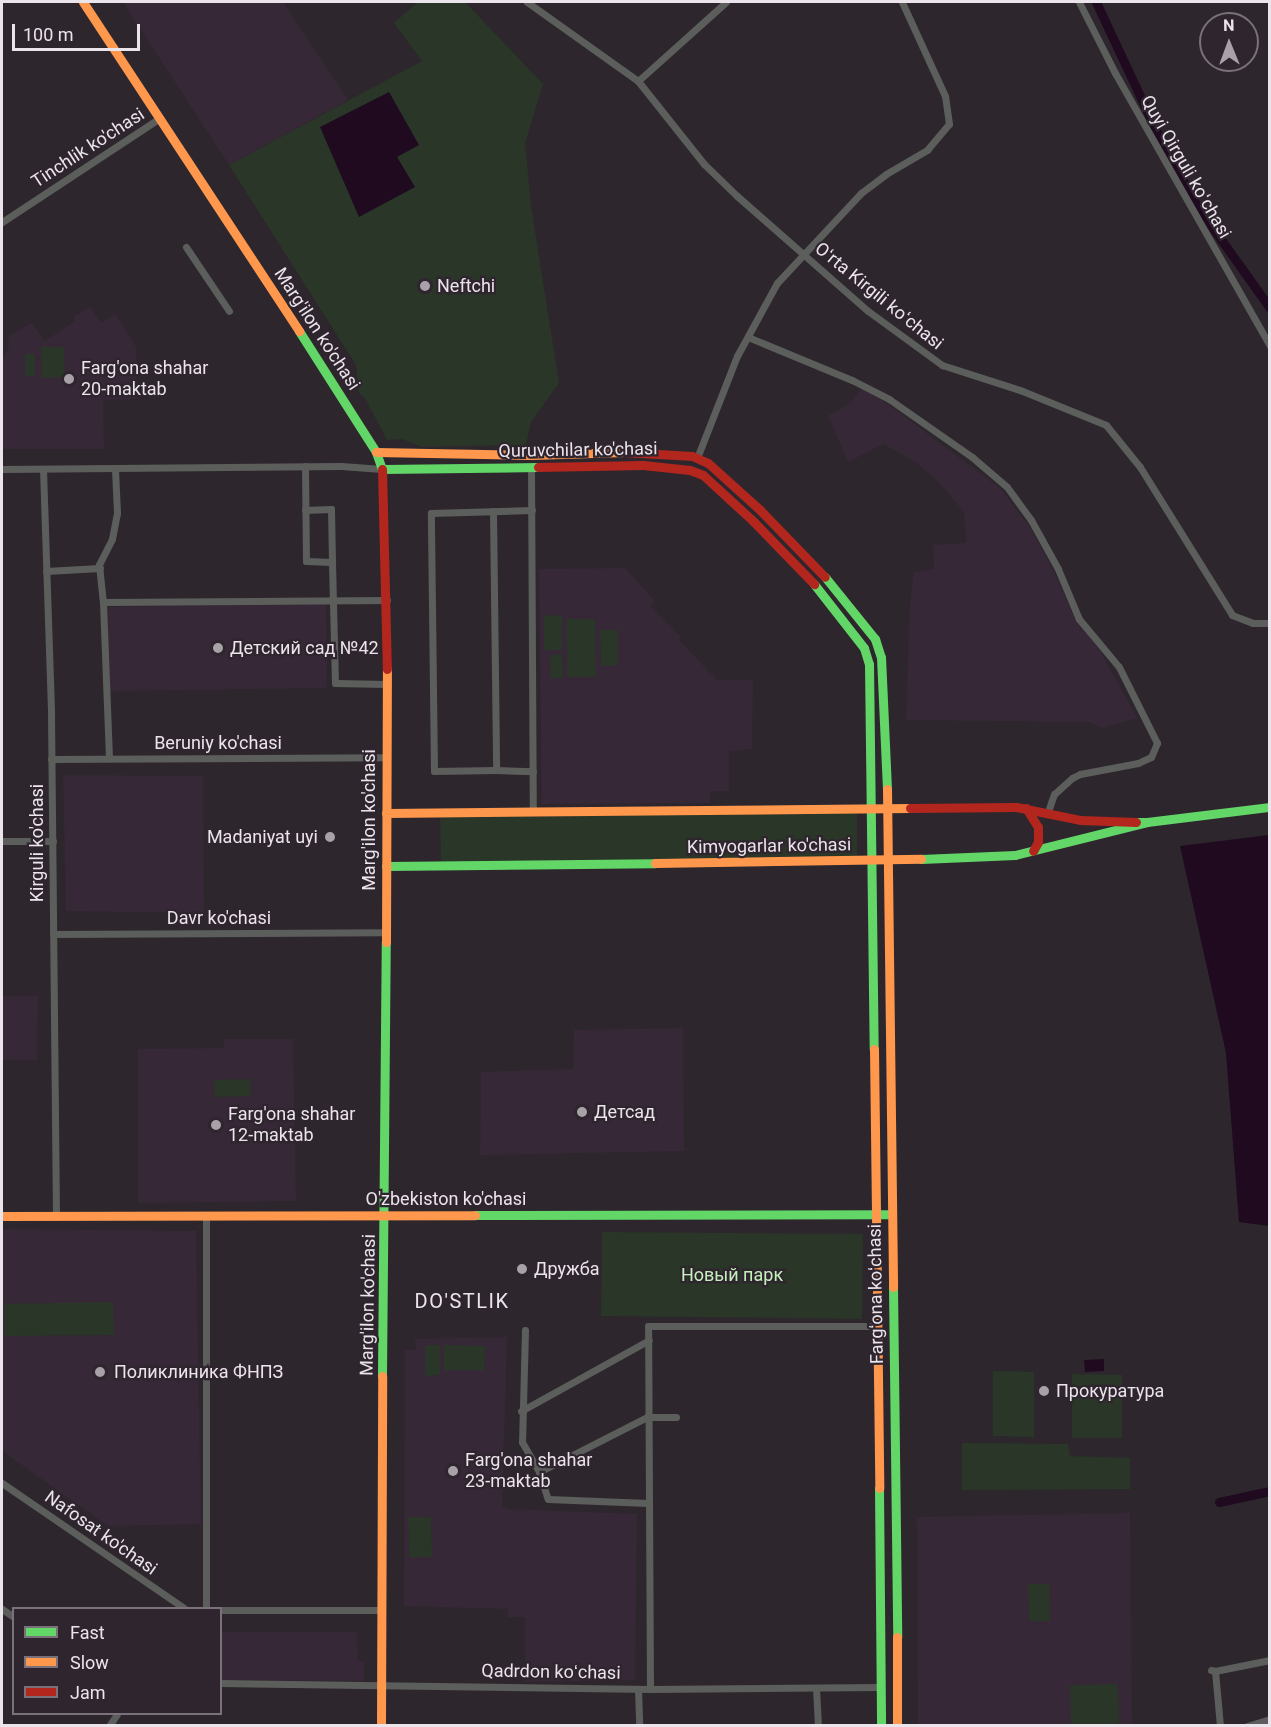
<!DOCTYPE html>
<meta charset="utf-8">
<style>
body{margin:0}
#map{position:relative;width:1271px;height:1727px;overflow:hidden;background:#2d272d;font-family:Roboto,sans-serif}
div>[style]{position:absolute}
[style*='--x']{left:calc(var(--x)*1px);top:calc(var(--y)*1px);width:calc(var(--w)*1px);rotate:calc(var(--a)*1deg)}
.built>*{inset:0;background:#362836}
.green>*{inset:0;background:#2a3627}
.water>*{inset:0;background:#1f0a20}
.canal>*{height:9px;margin:-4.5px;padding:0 4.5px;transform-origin:4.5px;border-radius:4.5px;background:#1f0a20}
.street>*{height:7px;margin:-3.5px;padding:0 3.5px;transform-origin:3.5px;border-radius:3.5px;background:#5c5e5c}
.fast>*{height:9px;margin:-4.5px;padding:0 4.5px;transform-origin:4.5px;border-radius:4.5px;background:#63d668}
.slow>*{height:9px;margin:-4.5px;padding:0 4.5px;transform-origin:4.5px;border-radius:4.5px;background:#ff974d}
.jam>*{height:9px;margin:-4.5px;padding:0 4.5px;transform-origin:4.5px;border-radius:4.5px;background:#b3261e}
.dots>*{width:16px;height:16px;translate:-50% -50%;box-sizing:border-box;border:3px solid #2f252f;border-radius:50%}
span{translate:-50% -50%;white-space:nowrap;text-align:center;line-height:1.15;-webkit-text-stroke:4.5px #2f252f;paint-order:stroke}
.street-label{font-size:18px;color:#ebe4eb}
.poi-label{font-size:18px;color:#ebe4eb}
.left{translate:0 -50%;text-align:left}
.right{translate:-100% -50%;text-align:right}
.park-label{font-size:18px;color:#c3f1ba}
.neighbourhood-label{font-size:20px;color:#ebe4eb;letter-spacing:1.5px}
.frame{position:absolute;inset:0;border:3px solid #ebe4eb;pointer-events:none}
.legend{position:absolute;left:12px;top:1607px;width:210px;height:108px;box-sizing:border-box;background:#2f252f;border:2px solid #7a717a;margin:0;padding:8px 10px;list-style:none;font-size:18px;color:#ebe4eb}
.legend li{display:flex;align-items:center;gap:12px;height:30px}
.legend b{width:30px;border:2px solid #7a717a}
.north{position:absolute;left:1199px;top:12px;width:60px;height:60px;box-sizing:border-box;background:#2f252f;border:2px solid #7a717a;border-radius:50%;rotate:359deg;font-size:16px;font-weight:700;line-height:24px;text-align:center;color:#ebe4eb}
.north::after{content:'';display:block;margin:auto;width:21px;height:27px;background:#a8a2a8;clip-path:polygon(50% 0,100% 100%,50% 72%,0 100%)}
.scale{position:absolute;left:12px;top:24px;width:128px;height:27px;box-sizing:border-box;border:3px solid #ebe4eb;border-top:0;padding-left:8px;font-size:18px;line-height:21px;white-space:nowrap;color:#ebe4eb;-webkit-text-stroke:4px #2f252f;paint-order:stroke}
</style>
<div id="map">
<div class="built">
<i style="clip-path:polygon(123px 2px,283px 2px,348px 100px,229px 165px)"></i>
<i style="clip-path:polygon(90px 307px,101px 323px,115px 314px,136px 347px,137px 399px,103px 400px,104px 449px,2px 449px,2px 359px,9px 349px,7px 344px,10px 342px,7px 337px,31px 323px,45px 341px,75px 321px,73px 317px)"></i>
<i style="clip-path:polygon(862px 388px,892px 407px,1000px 488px,1029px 526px,1053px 570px,1074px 616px,1100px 651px,1137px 718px,1101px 728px,1091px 722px,906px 720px,910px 602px,914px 572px,934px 569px,933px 545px,966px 543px,964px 512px,937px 480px,914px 461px,883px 444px,848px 462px,828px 416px,850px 403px)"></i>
<i style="clip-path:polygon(625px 568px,655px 601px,650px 606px,682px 638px,679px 640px,717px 680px,753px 680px,752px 749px,729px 751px,729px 791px,710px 791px,710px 803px,542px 804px,539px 569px)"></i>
<i style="clip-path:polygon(326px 604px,327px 688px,110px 691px,108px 607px)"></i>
<i style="clip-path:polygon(63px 775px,203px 776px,204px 913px,66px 911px)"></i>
<i style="clip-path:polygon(2px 996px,38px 996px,37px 1060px,2px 1060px)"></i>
<i style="clip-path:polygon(683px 1028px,684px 1151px,480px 1155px,481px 1072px,573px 1069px,574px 1030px)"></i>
<i style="clip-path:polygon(224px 1039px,293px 1039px,296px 1201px,138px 1203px,138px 1049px,224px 1048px)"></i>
<i style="clip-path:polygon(2px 1229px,196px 1231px,201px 1524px,108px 1526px,2px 1451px)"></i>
<i style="clip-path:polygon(507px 1337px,502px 1506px,508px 1509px,637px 1514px,635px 1680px,525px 1682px,525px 1617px,508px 1617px,508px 1609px,404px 1606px,405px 1350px,416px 1350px,415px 1339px)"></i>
<i style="clip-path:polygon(1130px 1513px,1132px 1725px,918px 1725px,917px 1517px)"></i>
<i style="clip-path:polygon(221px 1632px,357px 1632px,358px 1661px,364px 1661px,364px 1681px,221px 1680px)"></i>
</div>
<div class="green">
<i style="clip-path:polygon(418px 2px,465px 2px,543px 84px,525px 143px,531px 206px,559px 383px,531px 422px,526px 445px,422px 447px,402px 439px,387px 440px,365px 398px,359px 393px,356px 365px,229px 165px,422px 61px,394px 23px)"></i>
<i style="clip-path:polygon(41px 347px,64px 347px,65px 377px,42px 378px)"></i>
<i style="clip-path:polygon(25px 354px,35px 354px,35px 376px,25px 376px)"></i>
<i style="clip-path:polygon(562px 615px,562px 650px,544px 650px,544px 616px)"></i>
<i style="clip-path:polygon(566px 619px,595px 619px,596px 677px,567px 677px)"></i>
<i style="clip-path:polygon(600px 630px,618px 630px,618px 665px,601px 666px)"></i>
<i style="clip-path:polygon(550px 655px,562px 655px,563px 678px,551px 678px)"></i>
<i style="clip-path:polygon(857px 809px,857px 861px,441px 866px,440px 813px)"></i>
<i style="clip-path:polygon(250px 1079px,251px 1096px,215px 1097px,214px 1080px)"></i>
<i style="clip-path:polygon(602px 1232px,863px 1234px,862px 1319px,601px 1316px)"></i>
<i style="clip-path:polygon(113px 1302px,114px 1335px,4px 1336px,4px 1304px)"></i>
<i style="clip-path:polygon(425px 1345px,440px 1345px,440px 1375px,425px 1376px)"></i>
<i style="clip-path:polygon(444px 1345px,485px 1346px,484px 1370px,444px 1370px)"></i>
<i style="clip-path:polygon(993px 1371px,1034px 1372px,1034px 1437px,993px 1436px)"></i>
<i style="clip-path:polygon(1072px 1374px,1122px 1375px,1122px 1438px,1072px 1438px)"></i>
<i style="clip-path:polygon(962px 1443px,1068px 1444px,1070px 1456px,1130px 1458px,1130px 1489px,962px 1490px)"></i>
<i style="clip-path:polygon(408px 1517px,431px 1517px,432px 1557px,409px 1557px)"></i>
<i style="clip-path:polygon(1028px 1584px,1049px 1584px,1050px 1621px,1029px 1621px)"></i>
<i style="clip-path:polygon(1118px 1684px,1119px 1725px,1071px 1725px,1070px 1685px)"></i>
</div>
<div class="water">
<i style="clip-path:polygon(389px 92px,419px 145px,397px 157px,415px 187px,359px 217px,320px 127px)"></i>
<i style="clip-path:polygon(1269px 835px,1270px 835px,1269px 1226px,1239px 1222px,1226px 1053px,1180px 846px)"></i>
<i style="clip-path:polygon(1104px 1359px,1104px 1371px,1085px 1372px,1084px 1360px)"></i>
</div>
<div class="canal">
<i style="--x:1096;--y:2;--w:139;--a:64.9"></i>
<i style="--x:1155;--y:128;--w:85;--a:61.9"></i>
<i style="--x:1195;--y:203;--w:129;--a:54.5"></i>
<i style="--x:1219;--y:1502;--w:52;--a:-12.2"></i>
</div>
<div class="street">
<i style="--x:527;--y:2;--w:136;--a:35.4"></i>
<i style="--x:638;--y:81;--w:106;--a:51.5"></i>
<i style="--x:704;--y:164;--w:46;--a:44.1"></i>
<i style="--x:737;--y:196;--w:174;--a:41.3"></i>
<i style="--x:868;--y:311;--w:92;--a:36.1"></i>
<i style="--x:942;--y:365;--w:82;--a:17.8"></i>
<i style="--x:1020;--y:390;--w:93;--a:22.1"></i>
<i style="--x:1106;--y:425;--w:54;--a:51"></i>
<i style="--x:1140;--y:467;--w:174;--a:58.1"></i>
<i style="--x:1232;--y:615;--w:22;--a:21"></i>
<i style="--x:1253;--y:623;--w:17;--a:0"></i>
<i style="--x:1079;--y:2;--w:80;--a:63.1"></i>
<i style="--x:1115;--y:73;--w:314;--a:60.4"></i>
<i style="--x:638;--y:81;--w:118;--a:-41.9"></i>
<i style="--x:2;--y:222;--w:189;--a:-33.4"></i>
<i style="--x:186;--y:247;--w:77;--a:56.1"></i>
<i style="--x:748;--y:337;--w:113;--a:22.5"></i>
<i style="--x:852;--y:380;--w:42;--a:27.2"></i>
<i style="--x:889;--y:399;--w:101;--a:34.9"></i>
<i style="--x:972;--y:457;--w:46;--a:40.6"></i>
<i style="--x:1007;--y:487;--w:41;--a:54"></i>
<i style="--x:1031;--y:520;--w:56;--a:61.1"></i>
<i style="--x:1058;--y:569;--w:54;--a:67.2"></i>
<i style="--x:1079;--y:619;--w:62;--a:50.2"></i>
<i style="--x:1119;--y:667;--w:85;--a:63.4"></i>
<i style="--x:1157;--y:743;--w:15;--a:113"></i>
<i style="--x:1151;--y:757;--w:14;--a:155"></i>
<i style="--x:1138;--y:763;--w:59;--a:169.3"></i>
<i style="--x:1080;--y:774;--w:9;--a:153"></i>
<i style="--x:1072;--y:778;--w:24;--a:138"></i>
<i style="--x:1054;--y:794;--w:21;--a:109"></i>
<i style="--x:697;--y:458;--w:110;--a:-68.6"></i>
<i style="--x:737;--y:356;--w:83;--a:-61.3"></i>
<i style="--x:777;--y:283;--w:123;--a:-47"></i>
<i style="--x:861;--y:193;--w:31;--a:-37"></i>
<i style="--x:886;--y:174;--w:48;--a:-30.3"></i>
<i style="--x:927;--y:150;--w:34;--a:-50"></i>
<i style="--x:949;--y:124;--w:28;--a:-98"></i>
<i style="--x:945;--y:96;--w:103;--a:-114.6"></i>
<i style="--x:305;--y:466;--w:95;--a:89.4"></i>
<i style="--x:306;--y:561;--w:26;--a:2"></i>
<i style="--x:332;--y:562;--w:121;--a:88.6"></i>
<i style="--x:335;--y:683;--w:51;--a:1.1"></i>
<i style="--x:531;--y:467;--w:345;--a:89.7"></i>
<i style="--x:2;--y:469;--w:339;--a:-0.5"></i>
<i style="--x:341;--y:466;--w:41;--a:4.2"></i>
<i style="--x:43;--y:469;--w:245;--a:88.1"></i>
<i style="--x:51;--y:714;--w:503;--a:89.43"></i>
<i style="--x:115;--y:469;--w:44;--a:87.4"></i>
<i style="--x:117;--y:513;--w:26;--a:101"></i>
<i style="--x:112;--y:539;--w:29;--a:117"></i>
<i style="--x:99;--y:565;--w:37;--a:84"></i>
<i style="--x:103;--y:602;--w:284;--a:-0.4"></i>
<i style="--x:305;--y:510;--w:26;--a:-2"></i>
<i style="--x:331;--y:509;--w:53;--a:88.9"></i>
<i style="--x:493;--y:511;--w:259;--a:89.3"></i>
<i style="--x:496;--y:770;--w:62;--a:179.1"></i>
<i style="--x:434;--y:771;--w:258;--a:-90.7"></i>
<i style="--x:431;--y:513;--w:101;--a:-1.7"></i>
<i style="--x:46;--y:571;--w:54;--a:-3.2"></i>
<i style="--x:103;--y:602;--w:156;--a:87.8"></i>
<i style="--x:51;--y:759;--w:335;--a:-0.3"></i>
<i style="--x:496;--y:770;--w:37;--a:2"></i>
<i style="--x:2;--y:841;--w:51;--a:0"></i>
<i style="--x:53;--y:934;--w:333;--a:-0.3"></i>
<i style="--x:206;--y:1216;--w:392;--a:90"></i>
<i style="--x:525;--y:1330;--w:112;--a:91.5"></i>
<i style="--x:522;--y:1442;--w:34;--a:60"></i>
<i style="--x:539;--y:1472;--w:121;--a:-27"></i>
<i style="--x:647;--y:1417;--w:29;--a:0"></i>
<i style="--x:521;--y:1411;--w:146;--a:-29"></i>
<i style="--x:539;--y:1472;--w:28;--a:72"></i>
<i style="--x:548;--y:1499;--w:100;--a:2.3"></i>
<i style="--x:2;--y:1483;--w:221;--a:34.5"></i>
<i style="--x:2;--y:1609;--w:14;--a:34"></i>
<i style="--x:220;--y:1610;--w:161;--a:0"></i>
<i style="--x:1211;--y:1670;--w:4;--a:14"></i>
<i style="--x:1215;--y:1671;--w:56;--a:-11.3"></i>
<i style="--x:1215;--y:1671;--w:55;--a:84.8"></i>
<i style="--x:220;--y:1683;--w:430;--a:0.8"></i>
<i style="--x:650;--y:1689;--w:230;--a:-0.5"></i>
<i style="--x:816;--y:1688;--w:38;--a:87"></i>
<i style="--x:638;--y:1689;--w:37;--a:88"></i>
<i style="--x:650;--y:1689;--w:363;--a:-90.3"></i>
<i style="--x:648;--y:1326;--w:228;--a:0"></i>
<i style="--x:109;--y:1726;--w:14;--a:-56"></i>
<i style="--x:1247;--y:1726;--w:24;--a:-17"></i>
</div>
<div class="fast">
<i style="--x:299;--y:331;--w:143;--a:57.5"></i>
<i style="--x:376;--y:452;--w:18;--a:71"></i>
<i style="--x:382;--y:469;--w:156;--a:-0.7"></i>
<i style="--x:825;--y:577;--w:80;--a:51.1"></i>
<i style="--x:875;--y:639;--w:19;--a:72"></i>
<i style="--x:881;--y:657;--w:132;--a:87.4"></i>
<i style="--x:814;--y:584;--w:81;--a:52"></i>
<i style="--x:864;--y:648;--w:17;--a:73"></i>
<i style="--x:869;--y:664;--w:385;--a:89.3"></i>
<i style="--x:1147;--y:822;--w:124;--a:-7"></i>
<i style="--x:921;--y:859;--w:94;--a:-2.4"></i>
<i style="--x:1015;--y:855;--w:136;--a:-14"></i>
<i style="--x:1147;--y:822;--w:11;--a:180"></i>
<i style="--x:386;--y:866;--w:269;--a:-0.6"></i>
<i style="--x:475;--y:1215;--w:416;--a:-0.1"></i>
<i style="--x:893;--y:1287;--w:350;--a:89.3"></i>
<i style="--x:382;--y:1376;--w:434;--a:-89.5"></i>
<i style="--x:879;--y:1488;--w:238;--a:89.5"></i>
</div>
<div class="slow">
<i style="--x:83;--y:2;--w:394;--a:56.7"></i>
<i style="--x:376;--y:452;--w:155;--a:1.1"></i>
<i style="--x:531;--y:455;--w:93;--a:-1.8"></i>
<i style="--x:887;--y:789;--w:498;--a:89.3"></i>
<i style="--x:386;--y:813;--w:524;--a:-0.55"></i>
<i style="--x:655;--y:863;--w:266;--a:-0.9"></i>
<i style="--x:386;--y:942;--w:273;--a:-89.8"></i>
<i style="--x:874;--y:1049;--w:439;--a:89.3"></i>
<i style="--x:2;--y:1216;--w:473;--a:-0.1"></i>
<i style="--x:897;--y:1637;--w:89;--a:90"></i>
<i style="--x:381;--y:1726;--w:350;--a:-89.8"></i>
</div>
<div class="jam">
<i style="--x:624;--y:452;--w:68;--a:3.4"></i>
<i style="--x:692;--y:456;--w:17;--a:24"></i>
<i style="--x:708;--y:463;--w:70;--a:42.1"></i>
<i style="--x:760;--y:510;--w:93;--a:45.9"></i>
<i style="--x:538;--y:467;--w:105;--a:-1.1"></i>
<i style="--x:643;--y:465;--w:47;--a:6.1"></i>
<i style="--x:690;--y:470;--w:14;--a:21"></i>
<i style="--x:703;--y:475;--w:68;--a:42.6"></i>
<i style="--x:753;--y:521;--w:88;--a:45.9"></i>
<i style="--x:382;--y:469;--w:200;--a:88.6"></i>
<i style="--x:910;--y:808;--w:106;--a:-0.5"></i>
<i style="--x:1016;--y:807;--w:65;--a:11.5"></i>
<i style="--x:1080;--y:820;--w:56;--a:2"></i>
<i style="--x:1026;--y:808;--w:22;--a:58"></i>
<i style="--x:1038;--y:827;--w:15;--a:90"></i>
<i style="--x:1038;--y:842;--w:10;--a:119"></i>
</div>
<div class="dots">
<i style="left:425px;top:286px;background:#a8a2a8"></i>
<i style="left:69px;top:379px;background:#a8a2a8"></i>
<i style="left:218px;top:648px;background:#a8a2a8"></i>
<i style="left:330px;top:837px;background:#a8a2a8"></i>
<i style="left:582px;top:1112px;background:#a8a2a8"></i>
<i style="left:216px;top:1125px;background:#a8a2a8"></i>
<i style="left:522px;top:1269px;background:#a8a2a8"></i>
<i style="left:100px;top:1372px;background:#a8a2a8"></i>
<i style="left:1044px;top:1391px;background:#a8a2a8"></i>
<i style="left:453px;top:1471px;background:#a8a2a8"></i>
</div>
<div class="street-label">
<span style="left:88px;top:148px;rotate:-33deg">Tinchlik ko'chasi</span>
<span style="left:1186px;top:167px;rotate:60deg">Quyi Qirguli koʻchasi</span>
<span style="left:879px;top:296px;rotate:39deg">Oʻrta Kirgili koʻchasi</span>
<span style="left:317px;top:329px;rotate:57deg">Marg'ilon ko'chasi</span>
<span style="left:578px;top:450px;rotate:-1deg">Quruvchilar ko'chasi</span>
<span style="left:218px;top:743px">Beruniy ko'chasi</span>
<span style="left:369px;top:820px;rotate:-90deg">Marg'ilon ko'chasi</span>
<span style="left:37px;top:843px;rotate:-90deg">Kirguli ko'chasi</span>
<span style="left:769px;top:846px;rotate:-1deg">Kimyogarlar ko'chasi</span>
<span style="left:219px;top:918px">Davr ko'chasi</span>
<span style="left:446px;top:1199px">O'zbekiston ko'chasi</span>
<span style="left:876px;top:1294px;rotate:-91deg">Fargʻona koʻchasi</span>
<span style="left:368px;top:1305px;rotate:-89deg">Marg'ilon ko'chasi</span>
<span style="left:101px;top:1533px;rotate:35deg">Nafosat ko'chasi</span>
<span style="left:551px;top:1672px;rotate:1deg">Qadrdon koʻchasi</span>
</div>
<div class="poi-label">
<span class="left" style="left:437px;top:286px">Neftchi</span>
<span class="left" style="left:81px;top:379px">Farg'ona shahar<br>20-maktab</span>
<span class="left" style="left:230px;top:648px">Детский сад №42</span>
<span class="right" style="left:318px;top:837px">Madaniyat uyi</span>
<span class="left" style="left:594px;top:1112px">Детсад</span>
<span class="left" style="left:228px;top:1125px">Farg'ona shahar<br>12-maktab</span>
<span class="left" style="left:534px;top:1269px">Дружба</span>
<span class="left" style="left:114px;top:1372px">Поликлиника ФНПЗ</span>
<span class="left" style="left:1056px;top:1391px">Прокуратура</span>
<span class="left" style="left:465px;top:1471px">Farg'ona shahar<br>23-maktab</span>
</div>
<div class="park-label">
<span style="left:732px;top:1275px">Новый парк</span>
</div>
<div class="neighbourhood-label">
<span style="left:462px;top:1301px">DO'STLIK</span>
</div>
<div class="frame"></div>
<ul class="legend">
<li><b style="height:8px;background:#63d668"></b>Fast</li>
<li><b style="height:8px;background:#ff974d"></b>Slow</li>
<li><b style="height:8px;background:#b3261e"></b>Jam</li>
</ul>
<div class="north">N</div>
<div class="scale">100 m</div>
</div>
